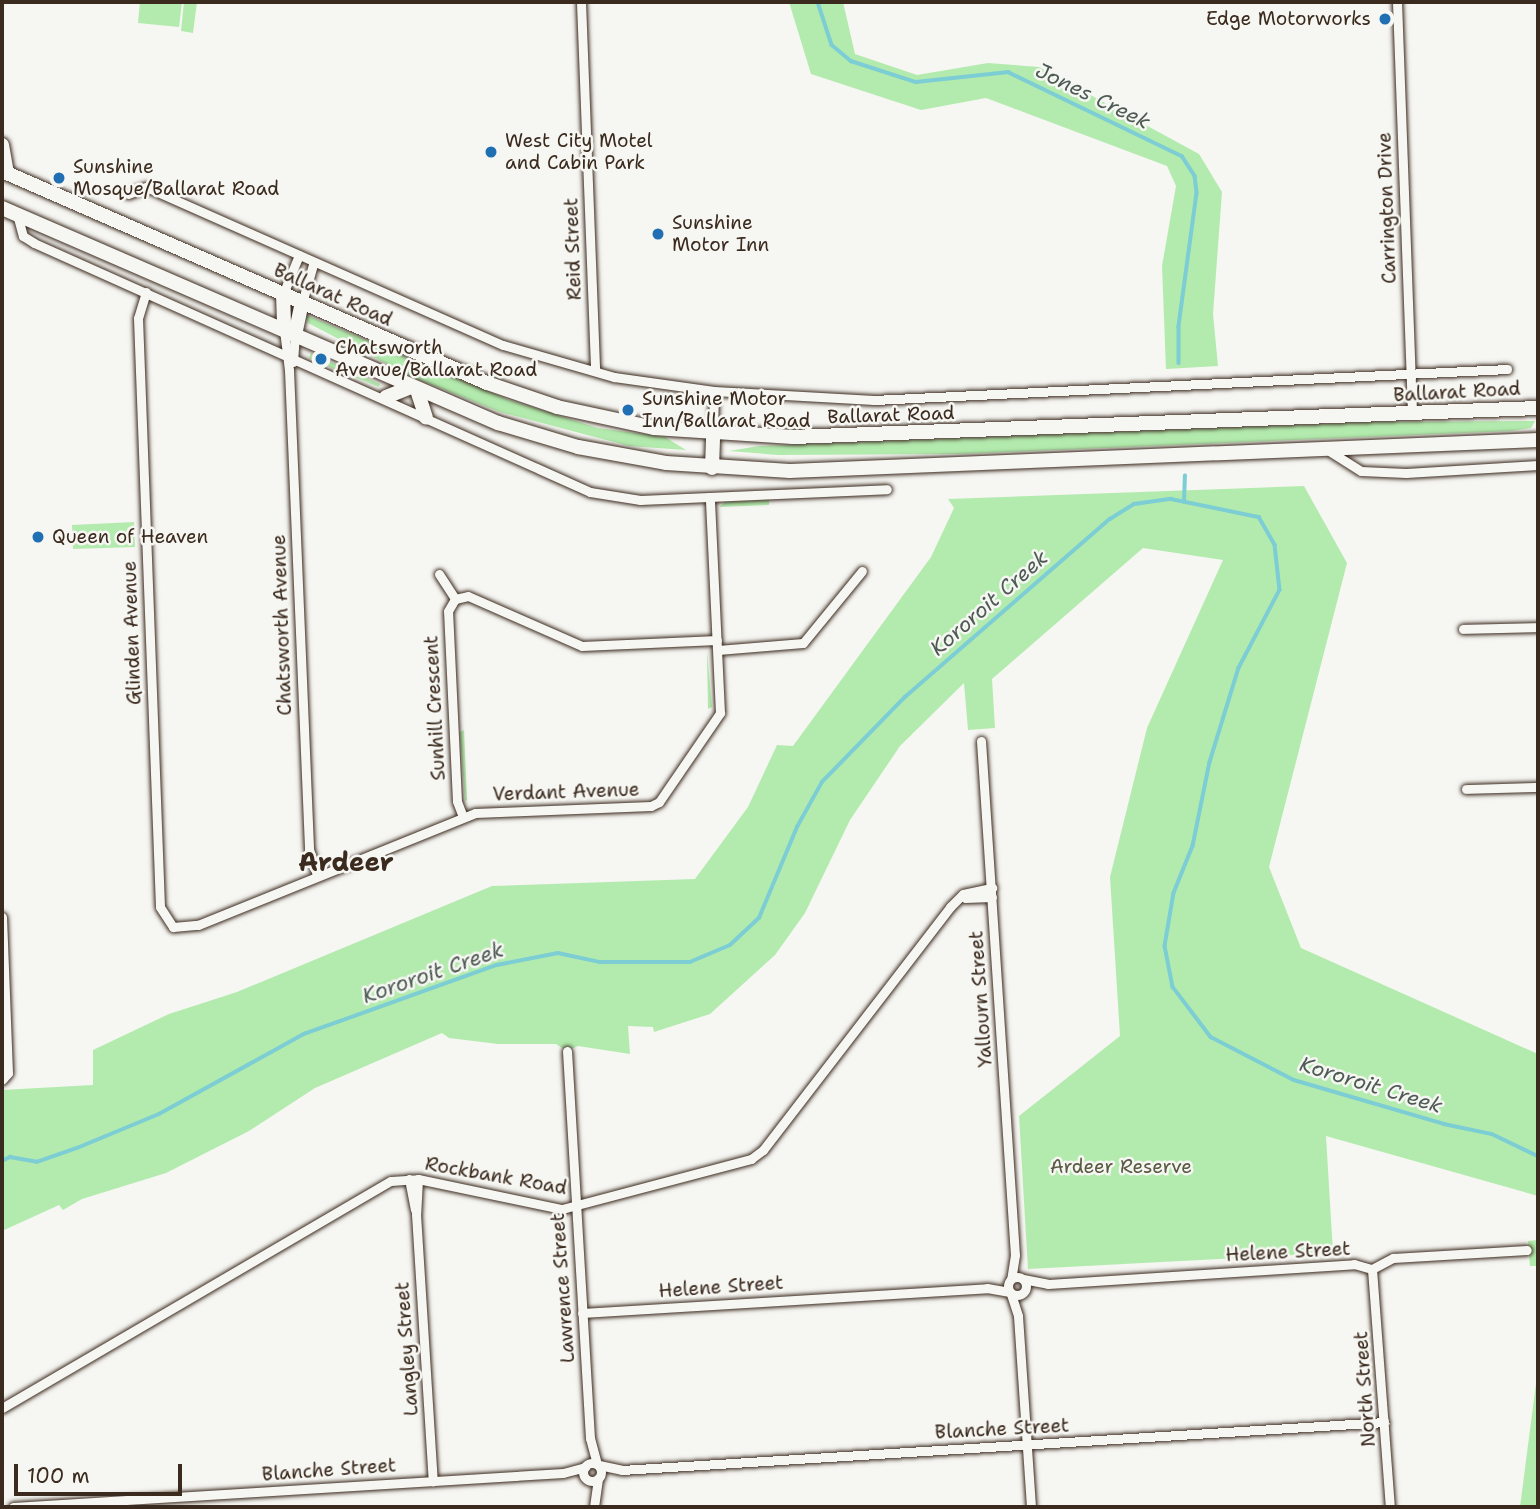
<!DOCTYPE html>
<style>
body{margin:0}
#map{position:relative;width:1540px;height:1509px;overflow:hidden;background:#f6f6f2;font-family:"Shantell Sans",sans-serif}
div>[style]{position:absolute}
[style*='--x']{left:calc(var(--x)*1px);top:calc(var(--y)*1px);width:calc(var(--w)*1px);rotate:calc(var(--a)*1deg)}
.green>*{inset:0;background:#b3ebae}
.stream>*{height:3.5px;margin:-1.75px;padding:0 1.75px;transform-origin:1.75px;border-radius:1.75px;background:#7ccdd4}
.roads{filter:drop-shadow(0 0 2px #3b2a1e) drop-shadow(0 0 2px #3b2a1e)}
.minor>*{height:9px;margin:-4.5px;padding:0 4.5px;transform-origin:4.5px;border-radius:4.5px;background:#f6f6f2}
.minor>.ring{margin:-4.5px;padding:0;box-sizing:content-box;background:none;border:9px solid #f6f6f2;border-radius:50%}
.trunk>*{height:14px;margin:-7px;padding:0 7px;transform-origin:7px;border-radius:7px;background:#f6f6f2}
.dots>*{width:19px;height:19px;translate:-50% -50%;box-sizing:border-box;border:4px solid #f6f6f2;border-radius:50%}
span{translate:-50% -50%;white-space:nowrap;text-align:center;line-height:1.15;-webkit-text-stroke:5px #f6f6f2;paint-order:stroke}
.poi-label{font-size:19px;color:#3b2a1e}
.right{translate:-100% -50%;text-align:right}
.left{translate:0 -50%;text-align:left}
.street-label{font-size:19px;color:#3b2a1e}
.park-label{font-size:19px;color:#595a42}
.water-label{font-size:21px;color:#4e5b55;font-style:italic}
.district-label{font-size:26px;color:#3b2a1e;font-weight:700}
.frame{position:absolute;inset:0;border:4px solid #3b2a1e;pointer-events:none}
.scale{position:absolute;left:14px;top:1464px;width:168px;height:32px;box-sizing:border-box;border:4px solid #3b2a1e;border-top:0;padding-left:9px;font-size:21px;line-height:24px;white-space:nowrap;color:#3b2a1e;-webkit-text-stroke:5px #f6f6f2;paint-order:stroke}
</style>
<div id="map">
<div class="green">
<i style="clip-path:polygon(140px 2px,182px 2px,179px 27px,138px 23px)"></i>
<i style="clip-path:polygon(184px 2px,197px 2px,193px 33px,181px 31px)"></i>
<i style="clip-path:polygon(789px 2px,843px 2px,855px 54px,917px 75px,988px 63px,1039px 67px,1199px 154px,1222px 192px,1213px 314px,1218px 366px,1166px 369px,1162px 266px,1176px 186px,1167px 166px,986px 98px,921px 110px,811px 74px)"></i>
<i style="clip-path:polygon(304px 314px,509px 400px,598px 428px,665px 437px,686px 450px,629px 446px,500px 412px,412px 377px,308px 323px)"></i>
<i style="clip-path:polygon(311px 353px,380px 384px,379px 387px,322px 364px,309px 358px)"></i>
<i style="clip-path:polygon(1535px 421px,1531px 428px,1512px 431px,961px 454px,778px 455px,729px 451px,759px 446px,1378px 422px)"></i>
<i style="clip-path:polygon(1304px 486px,1347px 563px,1269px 867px,1301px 948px,1538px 1054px,1538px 1196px,1326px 1136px,1333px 1253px,1028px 1269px,1019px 1116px,1120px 1036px,1110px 877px,1147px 728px,1223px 560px,1143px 548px,992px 679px,995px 728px,968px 730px,964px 683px,900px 746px,850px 820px,805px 913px,775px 955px,710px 1014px,654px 1032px,653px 1027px,628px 1026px,630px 1054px,578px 1046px,567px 1051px,556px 1044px,498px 1044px,449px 1038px,442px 1033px,315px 1088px,249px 1131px,166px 1173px,82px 1199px,63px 1210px,59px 1205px,2px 1231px,2px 1090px,93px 1085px,93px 1050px,169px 1014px,237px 992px,492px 886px,695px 879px,748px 807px,777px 745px,793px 746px,931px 557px,954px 508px,948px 499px)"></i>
<i style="clip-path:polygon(769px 500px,769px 505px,719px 507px,725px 502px)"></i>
<i style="clip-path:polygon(134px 522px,135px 547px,73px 549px,72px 525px)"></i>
<i style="clip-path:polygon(707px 651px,712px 707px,708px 709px,707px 654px)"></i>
<i style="clip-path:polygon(464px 730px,467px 800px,465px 801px,460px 732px)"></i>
<i style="clip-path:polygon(1538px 1240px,1538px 1266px,1530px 1266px,1528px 1241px)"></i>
<i style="clip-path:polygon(1538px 1368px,1538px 1507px,1520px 1507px)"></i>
</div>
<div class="stream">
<i style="--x:818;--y:2;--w:45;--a:72"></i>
<i style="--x:832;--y:45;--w:25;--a:40"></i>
<i style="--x:851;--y:61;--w:68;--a:17.9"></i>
<i style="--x:916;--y:82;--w:93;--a:-6.2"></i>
<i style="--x:1008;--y:72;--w:193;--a:25.8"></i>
<i style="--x:1182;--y:156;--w:24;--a:57"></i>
<i style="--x:1195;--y:176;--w:17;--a:83"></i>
<i style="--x:1197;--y:193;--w:135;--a:97.7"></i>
<i style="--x:1179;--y:327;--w:36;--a:90"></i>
<i style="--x:1184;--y:502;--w:26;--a:-88"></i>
<i style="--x:2;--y:1161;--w:9;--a:-27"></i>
<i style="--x:10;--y:1157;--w:27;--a:10"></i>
<i style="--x:37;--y:1162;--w:42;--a:-19.3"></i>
<i style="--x:77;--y:1148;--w:89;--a:-22.5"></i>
<i style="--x:159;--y:1114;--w:166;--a:-28.9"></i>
<i style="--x:304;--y:1034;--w:205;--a:-19.7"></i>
<i style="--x:497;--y:965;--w:62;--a:-11.1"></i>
<i style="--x:558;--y:953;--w:43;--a:12.1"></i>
<i style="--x:600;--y:962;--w:90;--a:0"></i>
<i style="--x:690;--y:962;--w:43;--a:-23"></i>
<i style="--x:730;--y:945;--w:40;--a:-43"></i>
<i style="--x:759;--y:918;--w:99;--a:-67.3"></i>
<i style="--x:797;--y:827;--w:51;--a:-60.9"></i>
<i style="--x:822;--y:782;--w:119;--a:-45.7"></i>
<i style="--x:905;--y:697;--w:271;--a:-41"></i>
<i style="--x:1110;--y:519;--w:28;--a:-32"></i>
<i style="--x:1134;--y:504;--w:37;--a:-8"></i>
<i style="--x:1171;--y:499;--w:90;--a:11.6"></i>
<i style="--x:1259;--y:517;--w:32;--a:60"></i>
<i style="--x:1275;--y:545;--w:45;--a:83.7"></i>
<i style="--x:1280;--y:590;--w:88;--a:117.7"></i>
<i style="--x:1239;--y:668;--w:98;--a:107.1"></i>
<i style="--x:1210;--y:762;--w:86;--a:101.4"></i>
<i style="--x:1193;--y:846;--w:51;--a:112"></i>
<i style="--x:1174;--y:893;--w:54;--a:99.6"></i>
<i style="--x:1165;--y:946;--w:42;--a:79"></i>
<i style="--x:1173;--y:987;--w:63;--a:52.8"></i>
<i style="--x:1211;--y:1037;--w:93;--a:27.4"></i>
<i style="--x:1294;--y:1080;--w:156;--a:16.3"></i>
<i style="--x:1444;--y:1124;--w:49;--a:11.8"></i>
<i style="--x:1492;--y:1134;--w:51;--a:25.6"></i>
</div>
<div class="roads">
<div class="minor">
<i style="--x:581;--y:2;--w:368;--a:87.8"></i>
<i style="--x:1397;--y:2;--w:411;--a:87.9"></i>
<i style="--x:128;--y:194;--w:19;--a:-21"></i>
<i style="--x:146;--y:187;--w:390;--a:23.9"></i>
<i style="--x:503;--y:345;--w:116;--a:16.1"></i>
<i style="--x:614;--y:377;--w:101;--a:8"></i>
<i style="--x:714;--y:391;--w:160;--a:3.2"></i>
<i style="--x:874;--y:400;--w:634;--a:-2.8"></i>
<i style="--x:17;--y:214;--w:23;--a:75"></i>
<i style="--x:23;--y:236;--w:13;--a:32"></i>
<i style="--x:34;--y:243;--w:609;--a:24.12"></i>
<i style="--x:590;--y:492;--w:51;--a:9.1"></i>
<i style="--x:640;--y:500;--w:247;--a:-2.5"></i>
<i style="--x:146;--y:292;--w:27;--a:107"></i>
<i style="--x:138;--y:318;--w:589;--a:87.86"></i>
<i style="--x:160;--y:907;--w:24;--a:57"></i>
<i style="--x:173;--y:927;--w:25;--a:-5"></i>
<i style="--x:198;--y:925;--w:299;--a:-22"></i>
<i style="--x:475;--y:813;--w:176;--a:-2.3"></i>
<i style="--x:651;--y:806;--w:9;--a:-27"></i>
<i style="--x:659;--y:802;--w:108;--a:-55.6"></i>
<i style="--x:720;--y:713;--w:216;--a:-92.7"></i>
<i style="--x:283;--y:294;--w:42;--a:-67.7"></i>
<i style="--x:302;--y:303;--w:40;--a:-74"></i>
<i style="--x:284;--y:330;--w:40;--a:82.9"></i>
<i style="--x:289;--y:370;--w:479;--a:87.6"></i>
<i style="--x:309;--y:849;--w:28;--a:73"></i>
<i style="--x:293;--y:362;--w:27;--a:-86"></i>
<i style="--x:713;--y:435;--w:44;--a:-88.7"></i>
<i style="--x:1326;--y:449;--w:41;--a:32.2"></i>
<i style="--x:1361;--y:471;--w:45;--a:2.5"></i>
<i style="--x:1406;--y:473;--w:132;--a:-3.5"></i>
<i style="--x:439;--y:574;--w:30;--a:57"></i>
<i style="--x:1463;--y:629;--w:75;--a:-1.5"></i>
<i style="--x:718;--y:650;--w:85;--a:-4.7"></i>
<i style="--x:803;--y:643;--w:93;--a:-50.7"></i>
<i style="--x:981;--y:741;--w:515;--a:86.22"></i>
<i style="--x:1015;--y:1255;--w:24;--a:99"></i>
<i style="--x:1466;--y:789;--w:72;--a:-1.6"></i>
<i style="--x:463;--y:817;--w:17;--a:-111"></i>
<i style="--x:457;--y:801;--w:190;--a:-92.7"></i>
<i style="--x:448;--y:611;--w:14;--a:-60"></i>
<i style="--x:455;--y:599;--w:13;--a:-13"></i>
<i style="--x:468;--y:596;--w:124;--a:23.7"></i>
<i style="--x:582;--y:646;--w:135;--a:-2.5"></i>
<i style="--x:965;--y:898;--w:27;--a:-2"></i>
<i style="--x:2;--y:917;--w:156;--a:87.8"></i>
<i style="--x:8;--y:1073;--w:9;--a:131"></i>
<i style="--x:567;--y:1051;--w:388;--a:86.6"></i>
<i style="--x:590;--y:1438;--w:27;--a:75"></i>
<i style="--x:409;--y:1179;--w:31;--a:79"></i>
<i style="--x:418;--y:1179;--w:35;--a:93"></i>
<i style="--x:416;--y:1214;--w:268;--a:86.4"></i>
<i style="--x:1372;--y:1269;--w:239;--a:85.7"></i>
<i class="ring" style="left:1008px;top:1277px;width:9px;height:9px"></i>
<i style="--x:1023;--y:1279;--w:25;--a:11"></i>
<i style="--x:1048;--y:1284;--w:307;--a:-3.7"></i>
<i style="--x:1354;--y:1264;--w:19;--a:16"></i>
<i style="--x:1372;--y:1269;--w:24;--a:-28"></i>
<i style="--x:1393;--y:1258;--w:134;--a:-3.4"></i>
<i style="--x:1011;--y:1294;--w:23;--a:72"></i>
<i style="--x:1018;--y:1316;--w:191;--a:86.1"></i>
<i style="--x:582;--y:1313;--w:406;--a:-3.5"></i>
<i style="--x:987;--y:1288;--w:23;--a:10"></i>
<i style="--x:2;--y:1408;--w:450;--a:-30.3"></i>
<i style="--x:391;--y:1181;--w:27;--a:-4"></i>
<i style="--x:418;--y:1179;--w:147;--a:11.8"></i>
<i style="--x:562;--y:1209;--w:196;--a:-14.8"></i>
<i style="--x:751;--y:1159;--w:15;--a:-37"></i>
<i style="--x:763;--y:1150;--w:307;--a:-52.4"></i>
<i style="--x:950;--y:907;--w:18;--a:-45"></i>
<i style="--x:963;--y:894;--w:30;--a:-12"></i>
<i class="ring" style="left:583px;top:1463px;width:9px;height:9px"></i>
<i style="--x:599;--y:1465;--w:24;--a:12"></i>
<i style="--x:622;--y:1470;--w:764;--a:-3.6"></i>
<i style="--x:13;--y:1507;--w:551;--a:-3.54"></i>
<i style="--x:563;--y:1473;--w:23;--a:-15"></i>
<i style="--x:594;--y:1507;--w:29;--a:-82"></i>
</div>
<div class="trunk">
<i style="--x:2;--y:145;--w:28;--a:80"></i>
<i style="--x:2;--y:171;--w:529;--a:23.61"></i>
<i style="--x:487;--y:383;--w:74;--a:18.9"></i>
<i style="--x:557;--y:407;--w:99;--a:12.2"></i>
<i style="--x:654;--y:428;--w:139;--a:3.7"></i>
<i style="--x:793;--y:437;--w:746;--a:-2.23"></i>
<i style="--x:2;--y:208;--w:541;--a:23.44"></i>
<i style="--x:498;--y:423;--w:84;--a:16.7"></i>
<i style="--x:578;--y:447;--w:89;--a:10.3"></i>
<i style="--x:666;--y:463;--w:124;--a:3.7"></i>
<i style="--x:790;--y:471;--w:749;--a:-2.37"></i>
<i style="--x:283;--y:294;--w:36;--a:88"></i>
<i style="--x:295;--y:335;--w:33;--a:-78"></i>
<i style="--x:417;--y:390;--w:29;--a:72"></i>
<i style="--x:386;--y:397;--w:27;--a:-22"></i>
<i style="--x:712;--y:468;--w:33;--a:-88"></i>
</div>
</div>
<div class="dots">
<i style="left:1385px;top:19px;background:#1f6fb2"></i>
<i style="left:491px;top:152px;background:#1f6fb2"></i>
<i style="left:59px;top:178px;background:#1f6fb2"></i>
<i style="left:658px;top:234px;background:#1f6fb2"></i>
<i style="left:321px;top:359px;background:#1f6fb2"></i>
<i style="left:628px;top:410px;background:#1f6fb2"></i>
<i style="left:38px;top:537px;background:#1f6fb2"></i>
</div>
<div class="poi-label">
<span class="right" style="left:1371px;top:19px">Edge Motorworks</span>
<span class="left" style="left:505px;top:152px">West City Motel<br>and Cabin Park</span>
<span class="left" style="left:73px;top:178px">Sunshine<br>Mosque/Ballarat Road</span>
<span class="left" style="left:672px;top:234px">Sunshine<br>Motor Inn</span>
<span class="left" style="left:335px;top:359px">Chatsworth<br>Avenue/Ballarat Road</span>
<span class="left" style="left:642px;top:410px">Sunshine Motor<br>Inn/Ballarat Road</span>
<span class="left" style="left:52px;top:537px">Queen of Heaven</span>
</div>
<div class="street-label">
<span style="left:1387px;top:208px;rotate:-92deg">Carrington Drive</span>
<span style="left:573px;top:249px;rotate:-92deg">Reid Street</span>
<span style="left:333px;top:295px;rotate:24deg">Ballarat Road</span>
<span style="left:1457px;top:392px;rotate:-3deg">Ballarat Road</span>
<span style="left:891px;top:415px;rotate:-2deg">Ballarat Road</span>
<span style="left:282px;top:625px;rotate:-92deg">Chatsworth Avenue</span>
<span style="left:132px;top:633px;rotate:-92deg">Glinden Avenue</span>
<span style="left:435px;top:708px;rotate:-93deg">Sunhill Crescent</span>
<span style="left:566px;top:792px;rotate:-2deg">Verdant Avenue</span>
<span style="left:981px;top:999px;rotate:-94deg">Yallourn Street</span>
<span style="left:496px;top:1176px;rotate:10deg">Rockbank Road</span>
<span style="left:1288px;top:1252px;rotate:-3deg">Helene Street</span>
<span style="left:721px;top:1287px;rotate:-4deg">Helene Street</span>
<span style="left:563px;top:1288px;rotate:-94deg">Lawrence Street</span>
<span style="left:407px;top:1349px;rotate:-94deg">Langley Street</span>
<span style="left:1365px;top:1389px;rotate:-94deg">North Street</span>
<span style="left:1002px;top:1429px;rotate:-3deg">Blanche Street</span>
<span style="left:329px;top:1470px;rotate:-4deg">Blanche Street</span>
</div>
<div class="park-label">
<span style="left:1121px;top:1167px">Ardeer Reserve</span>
</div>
<div class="water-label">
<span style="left:1093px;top:96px;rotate:26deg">Jones Creek</span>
<span style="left:989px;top:603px;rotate:-41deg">Kororoit Creek</span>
<span style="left:433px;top:973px;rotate:-19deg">Kororoit Creek</span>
<span style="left:1371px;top:1085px;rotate:17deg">Kororoit Creek</span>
</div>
<div class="district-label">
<span style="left:346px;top:862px">Ardeer</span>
</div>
<div class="frame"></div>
<div class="scale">100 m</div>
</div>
